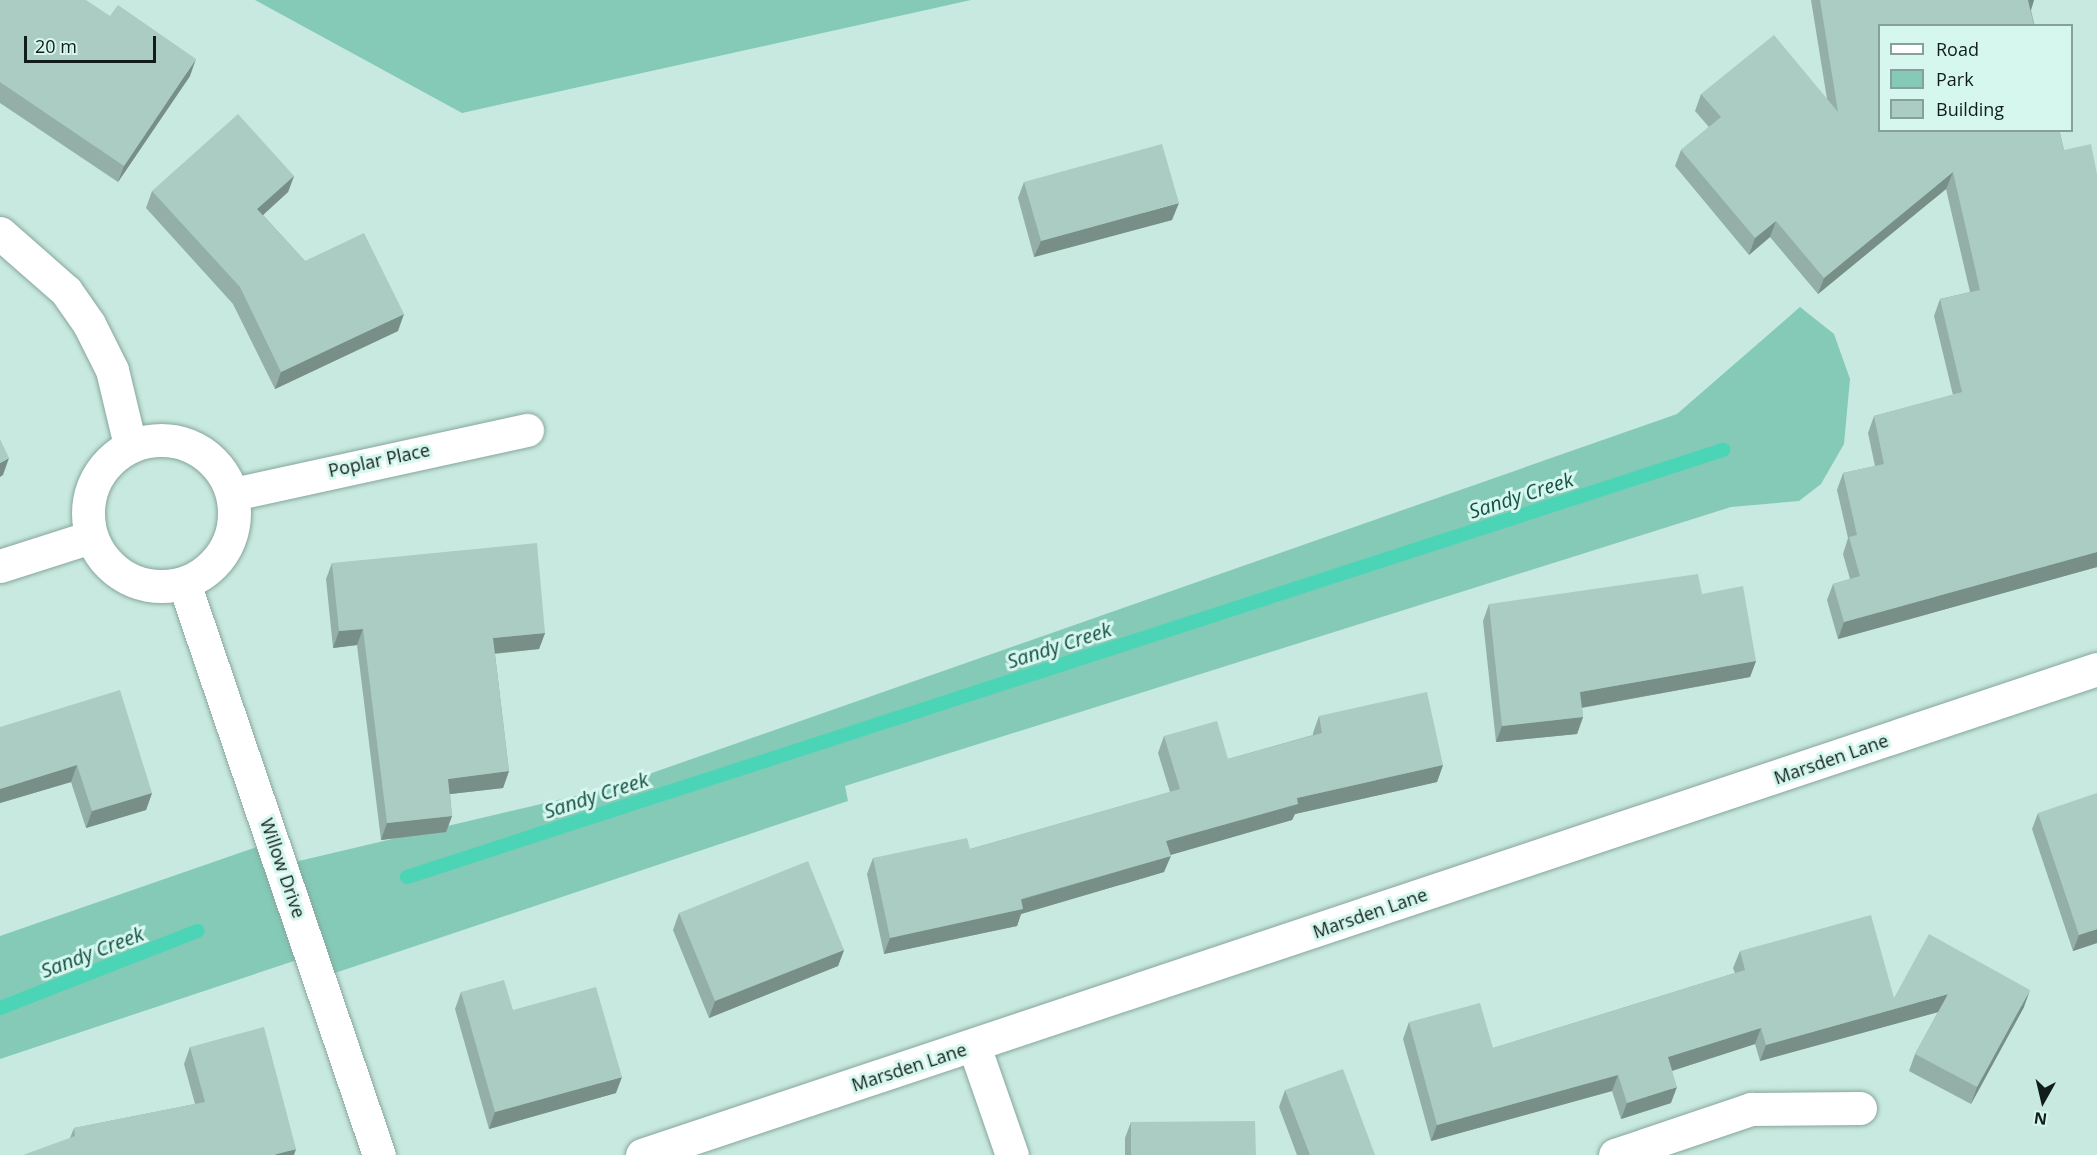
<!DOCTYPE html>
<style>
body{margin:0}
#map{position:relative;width:2097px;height:1155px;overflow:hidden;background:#c8e9df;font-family:"Open Sans",sans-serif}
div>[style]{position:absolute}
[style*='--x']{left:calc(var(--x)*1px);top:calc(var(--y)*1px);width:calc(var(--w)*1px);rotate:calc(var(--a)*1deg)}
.green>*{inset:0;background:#84cab7}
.stream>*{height:14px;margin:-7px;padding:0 7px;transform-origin:7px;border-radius:7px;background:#4bd4b6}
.roads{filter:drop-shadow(0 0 2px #87a69d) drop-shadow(0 0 2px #87a69d)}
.minor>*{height:33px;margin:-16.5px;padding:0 16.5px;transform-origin:16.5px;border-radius:16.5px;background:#fff}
.minor>.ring{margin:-16.5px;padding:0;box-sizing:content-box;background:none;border:33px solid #fff;border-radius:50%}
.major>*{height:33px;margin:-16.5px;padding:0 16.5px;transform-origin:16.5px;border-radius:16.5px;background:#fff}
.wall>*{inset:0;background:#93afa8}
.shaded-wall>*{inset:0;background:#788f88}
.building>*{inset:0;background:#abccc3}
span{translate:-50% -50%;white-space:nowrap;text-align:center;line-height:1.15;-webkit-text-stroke:6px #d5f7ed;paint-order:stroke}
.street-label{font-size:18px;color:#111d1a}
.water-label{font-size:20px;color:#154e42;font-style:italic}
.legend{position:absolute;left:1878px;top:24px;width:195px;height:108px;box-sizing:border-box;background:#d5f7ed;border:2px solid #87a099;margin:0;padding:8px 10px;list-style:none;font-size:18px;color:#111d1a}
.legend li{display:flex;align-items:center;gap:12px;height:30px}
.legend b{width:30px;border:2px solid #87a099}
.north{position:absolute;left:2013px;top:1071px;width:60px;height:60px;-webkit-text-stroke:4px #d5f7ed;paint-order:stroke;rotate:188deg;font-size:16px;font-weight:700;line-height:24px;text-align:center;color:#111d1a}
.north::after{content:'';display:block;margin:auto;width:21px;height:27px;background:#111d1a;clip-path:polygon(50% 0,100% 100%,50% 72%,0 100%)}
.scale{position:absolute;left:24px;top:36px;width:132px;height:27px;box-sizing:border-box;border:3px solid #111d1a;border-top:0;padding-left:8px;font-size:18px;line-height:21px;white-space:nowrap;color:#111d1a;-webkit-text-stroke:4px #d5f7ed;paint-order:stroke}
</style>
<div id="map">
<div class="green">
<i style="clip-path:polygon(255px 0,971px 0,462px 113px)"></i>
<i style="clip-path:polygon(1800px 307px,1834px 334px,1850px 379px,1844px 444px,1821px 484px,1799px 501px,1731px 507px,845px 786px,848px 801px,320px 978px,312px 955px,0 1059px,0 936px,274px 841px,282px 865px,609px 788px,1677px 414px)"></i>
</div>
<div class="stream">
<i style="--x:407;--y:877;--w:1384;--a:-17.98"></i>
<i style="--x:0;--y:1008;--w:212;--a:-21.3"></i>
</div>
<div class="roads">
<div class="minor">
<i style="--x:0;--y:233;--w:88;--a:41.3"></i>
<i style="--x:66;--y:291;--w:40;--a:55.1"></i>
<i style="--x:89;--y:324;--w:51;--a:63.4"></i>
<i style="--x:112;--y:370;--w:77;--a:76.5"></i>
<i class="ring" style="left:88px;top:440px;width:113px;height:113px"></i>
<i style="--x:233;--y:494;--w:301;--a:-12.3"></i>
<i style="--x:0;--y:566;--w:96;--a:-17.7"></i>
<i style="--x:184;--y:583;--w:604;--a:71.18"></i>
<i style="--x:974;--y:1046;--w:115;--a:70.8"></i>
<i style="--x:1615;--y:1155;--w:144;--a:-18.7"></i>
<i style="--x:1751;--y:1109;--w:109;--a:-0.5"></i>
</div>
<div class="major">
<i style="--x:642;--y:1155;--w:1534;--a:-18.47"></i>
</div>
</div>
<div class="wall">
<i style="clip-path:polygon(0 0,190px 76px,118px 182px,0 103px)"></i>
<i style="clip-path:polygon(1811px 0,2034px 0,2031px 10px,2064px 150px,2097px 174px,2097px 567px,1838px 639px,1827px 600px,1833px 584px,1850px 579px,1843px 554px,1848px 538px,1837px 490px,1843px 473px,1875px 466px,1868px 433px,1874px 416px,1953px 395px,1934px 316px,1940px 299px,1970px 292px,1946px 189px,1818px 294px,1770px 237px,1749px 255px,1675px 166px,1681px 150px,1709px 127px,1695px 111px,1701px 94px,1827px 99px)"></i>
<i style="clip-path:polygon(294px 176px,288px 192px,263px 215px,305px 261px,398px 331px,275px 389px,233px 304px,146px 208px,152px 191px)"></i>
<i style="clip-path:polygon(1024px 182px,1172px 220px,1034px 257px,1018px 198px)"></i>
<i style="clip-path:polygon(332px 563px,545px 633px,539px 649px,495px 654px,509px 771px,503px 788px,450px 794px,452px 816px,446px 832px,381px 840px,357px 645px,333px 648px,326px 579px)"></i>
<i style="clip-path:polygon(1489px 604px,1756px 661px,1750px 677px,1582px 708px,1583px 717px,1577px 734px,1496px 742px,1483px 621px)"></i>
<i style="clip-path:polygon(1319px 716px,1443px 765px,1437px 782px,1295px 814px,1292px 820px,1170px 855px,1164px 872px,1021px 914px,1017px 926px,884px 954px,867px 874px,873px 858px,970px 849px,1170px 792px,1158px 753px,1164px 736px,1228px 759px,1313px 735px,1313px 733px)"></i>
<i style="clip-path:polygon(0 727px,152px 793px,146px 810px,86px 828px,71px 782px,0 803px)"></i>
<i style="clip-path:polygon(2038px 813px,2097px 943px,2073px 951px,2032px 829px)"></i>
<i style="clip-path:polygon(679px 913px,844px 950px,838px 966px,709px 1018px,673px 930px)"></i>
<i style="clip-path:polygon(1740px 951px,1894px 998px,2024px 1007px,1971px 1104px,1909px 1071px,1915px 1054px,1938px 1012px,1760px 1061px,1755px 1044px,1672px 1071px,1671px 1103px,1621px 1119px,1612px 1091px,1431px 1141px,1403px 1039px,1409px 1022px,1493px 1048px,1735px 973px,1733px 968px)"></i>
<i style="clip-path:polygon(461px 992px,513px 1010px,616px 1093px,489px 1129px,455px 1009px)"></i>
<i style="clip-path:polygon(190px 1047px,294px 1155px,70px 1138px,74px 1128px,195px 1104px,184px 1064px)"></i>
<i style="clip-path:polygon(1285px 1090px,1375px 1155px,1297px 1155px,1279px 1107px)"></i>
<i style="clip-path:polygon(1131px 1122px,1256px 1155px,1125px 1155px,1125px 1138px)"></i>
</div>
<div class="shaded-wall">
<i style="clip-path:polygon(2028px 0,2034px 0,2029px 16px)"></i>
<i style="clip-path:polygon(196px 59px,190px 76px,118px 182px,124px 166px)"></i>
<i style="clip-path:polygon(1953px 172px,1946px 189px,1818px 294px,1824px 278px)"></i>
<i style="clip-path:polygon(294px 176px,288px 192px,251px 226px,257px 209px)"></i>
<i style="clip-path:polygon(1179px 203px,1172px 220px,1034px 257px,1041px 241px)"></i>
<i style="clip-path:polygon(1776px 221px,1770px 237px,1749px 255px,1755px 238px)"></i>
<i style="clip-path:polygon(404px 314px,398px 331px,275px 389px,281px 372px)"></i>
<i style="clip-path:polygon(9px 458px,3px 475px,0 477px,0 463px)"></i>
<i style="clip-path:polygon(2097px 552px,2097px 567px,1838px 639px,1844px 622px)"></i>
<i style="clip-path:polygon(363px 629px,357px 645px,333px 648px,339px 631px)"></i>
<i style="clip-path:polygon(545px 633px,539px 649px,487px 654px,493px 638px)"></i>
<i style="clip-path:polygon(1756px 661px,1750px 677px,1574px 709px,1580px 692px)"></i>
<i style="clip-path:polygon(1583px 717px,1577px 734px,1496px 742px,1502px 726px)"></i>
<i style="clip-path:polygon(77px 765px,71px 782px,0 803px,0 789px)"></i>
<i style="clip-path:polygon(1443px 765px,1437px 782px,1295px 814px,1292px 820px,1160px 858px,1166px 841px,1297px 798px)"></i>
<i style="clip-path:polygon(509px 771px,503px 788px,442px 795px,448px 779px)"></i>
<i style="clip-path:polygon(152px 793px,146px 810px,86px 828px,92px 811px)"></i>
<i style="clip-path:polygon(452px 816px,446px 832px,381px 840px,387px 823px)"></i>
<i style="clip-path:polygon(1171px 856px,1164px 872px,1021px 914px,1017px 926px,884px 954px,890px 938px)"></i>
<i style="clip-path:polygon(2097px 929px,2097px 943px,2073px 951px,2079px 935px)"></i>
<i style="clip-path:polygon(844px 950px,838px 966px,709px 1018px,715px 1001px)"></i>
<i style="clip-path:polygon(2030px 990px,2024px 1007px,1971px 1104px,1977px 1087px)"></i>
<i style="clip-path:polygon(1948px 994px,1942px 1011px,1760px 1061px,1766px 1045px)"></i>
<i style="clip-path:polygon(1761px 1028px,1755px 1044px,1662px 1074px,1668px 1057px)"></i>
<i style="clip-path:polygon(1618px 1075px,1612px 1091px,1431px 1141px,1437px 1125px)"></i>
<i style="clip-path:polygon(622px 1077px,616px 1093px,489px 1129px,495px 1112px)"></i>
<i style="clip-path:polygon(1677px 1087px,1671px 1103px,1621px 1119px,1627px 1103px)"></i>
<i style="clip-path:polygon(296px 1149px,294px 1155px,273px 1155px)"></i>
</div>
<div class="building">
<i style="clip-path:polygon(0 0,86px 0,110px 16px,118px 5px,196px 59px,124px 166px,0 82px)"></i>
<i style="clip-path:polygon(1820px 0,2028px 0,2034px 26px,1880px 26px,1880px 130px,2059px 130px,2064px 150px,2091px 144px,2097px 174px,2097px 552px,1844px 622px,1833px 584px,1860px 576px,1849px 537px,1857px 535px,1843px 473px,1884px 464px,1874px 416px,1962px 392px,1940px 299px,1980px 290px,1953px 172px,1824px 278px,1776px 221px,1755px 238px,1681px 150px,1721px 117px,1701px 94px,1774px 35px,1838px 112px)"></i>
<i style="clip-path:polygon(238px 114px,294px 176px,257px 209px,305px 261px,364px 233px,404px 314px,281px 372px,240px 287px,152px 191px)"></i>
<i style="clip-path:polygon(1162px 144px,1179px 203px,1041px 241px,1024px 182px)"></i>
<i style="clip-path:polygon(0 439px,9px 458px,0 463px)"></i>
<i style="clip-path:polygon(537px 543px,545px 633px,493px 638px,509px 771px,448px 779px,452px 816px,387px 823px,363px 629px,339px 631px,332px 563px)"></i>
<i style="clip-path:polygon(1698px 574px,1702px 594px,1743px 586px,1756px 661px,1580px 692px,1583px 717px,1502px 726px,1489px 604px)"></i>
<i style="clip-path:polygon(120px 690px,152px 793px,92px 811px,77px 765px,0 789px,0 727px)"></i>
<i style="clip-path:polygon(1427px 692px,1443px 765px,1297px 798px,1298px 804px,1166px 841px,1171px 856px,1021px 899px,1023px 909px,890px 938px,873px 858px,967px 838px,970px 849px,1180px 789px,1164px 736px,1217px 721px,1228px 759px,1322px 733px,1319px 716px)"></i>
<i style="clip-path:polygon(2097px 793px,2097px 929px,2079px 935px,2038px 813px)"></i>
<i style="clip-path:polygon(808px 861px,844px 950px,715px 1001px,679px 913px)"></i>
<i style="clip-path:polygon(1871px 915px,1894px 998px,1929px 934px,2030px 990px,1977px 1087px,1915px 1054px,1948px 994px,1766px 1045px,1761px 1028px,1668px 1057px,1677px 1087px,1627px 1103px,1618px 1075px,1437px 1125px,1409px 1022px,1480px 1003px,1493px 1048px,1745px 970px,1740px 951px)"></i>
<i style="clip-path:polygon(504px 980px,513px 1010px,596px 987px,622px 1077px,495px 1112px,461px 992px)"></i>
<i style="clip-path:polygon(264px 1027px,296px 1149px,273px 1155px,23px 1155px,75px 1136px,74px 1128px,205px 1102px,190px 1047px)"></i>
<i style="clip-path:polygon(1343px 1069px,1375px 1155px,1310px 1155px,1285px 1090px)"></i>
<i style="clip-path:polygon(1255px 1121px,1256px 1155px,1131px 1155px,1131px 1122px)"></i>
</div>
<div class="street-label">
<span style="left:379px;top:460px;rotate:-12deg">Poplar Place</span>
<span style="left:1831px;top:759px;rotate:-19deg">Marsden Lane</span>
<span style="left:283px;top:868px;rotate:71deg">Willow Drive</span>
<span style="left:1370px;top:913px;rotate:-19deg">Marsden Lane</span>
<span style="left:909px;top:1067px;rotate:-18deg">Marsden Lane</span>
</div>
<div class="water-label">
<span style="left:1521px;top:495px;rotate:-18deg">Sandy Creek</span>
<span style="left:1059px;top:645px;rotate:-18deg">Sandy Creek</span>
<span style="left:596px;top:795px;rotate:-18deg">Sandy Creek</span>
<span style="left:92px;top:952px;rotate:-21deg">Sandy Creek</span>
</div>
<ul class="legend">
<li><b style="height:8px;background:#fff"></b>Road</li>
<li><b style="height:16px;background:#84cab7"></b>Park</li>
<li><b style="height:16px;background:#abccc3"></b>Building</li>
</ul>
<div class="north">N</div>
<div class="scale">20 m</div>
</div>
